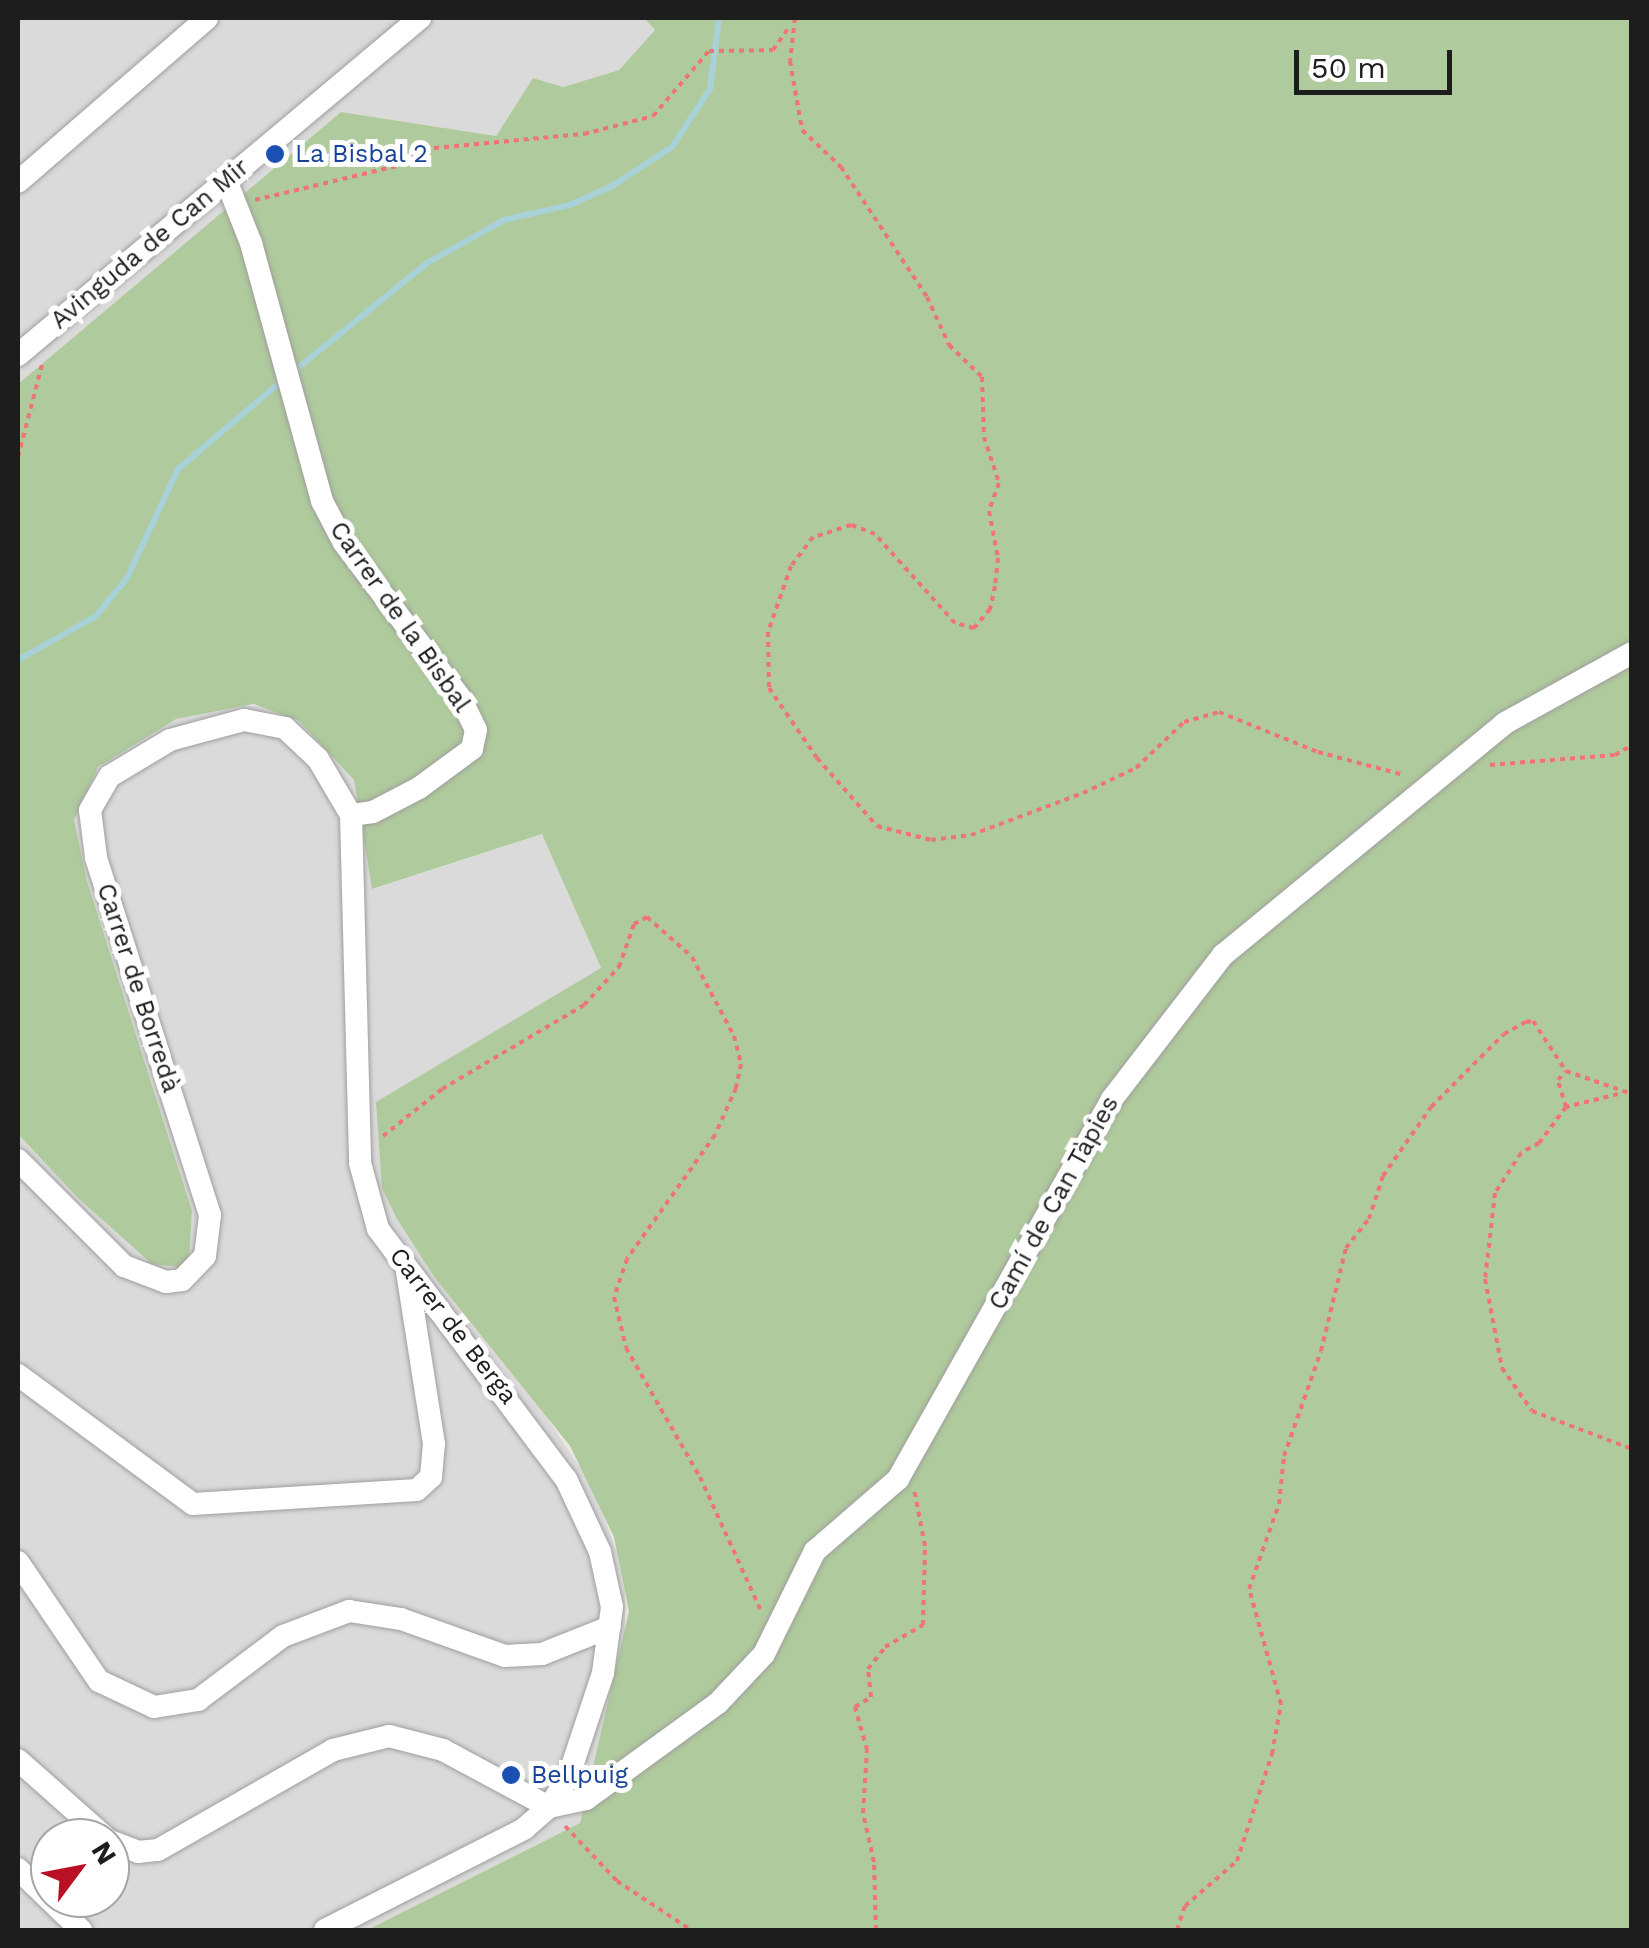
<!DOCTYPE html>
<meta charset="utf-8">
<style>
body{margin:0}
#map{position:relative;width:1649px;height:1948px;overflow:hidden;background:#eee9e4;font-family:"Work Sans",sans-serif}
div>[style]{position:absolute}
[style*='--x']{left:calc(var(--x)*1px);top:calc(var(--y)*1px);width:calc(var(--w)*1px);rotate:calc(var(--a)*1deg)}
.residential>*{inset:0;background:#dbdada}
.forest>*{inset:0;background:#afca9c}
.stream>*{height:6px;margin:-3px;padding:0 3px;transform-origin:3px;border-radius:3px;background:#a8d2d8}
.path>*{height:4px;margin-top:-2px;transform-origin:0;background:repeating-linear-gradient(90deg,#ee7476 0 5px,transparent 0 10px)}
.roads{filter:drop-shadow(0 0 2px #9e9e9e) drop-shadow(0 0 2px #9e9e9e)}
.minor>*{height:22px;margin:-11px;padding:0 11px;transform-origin:11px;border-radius:11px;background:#fff}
.dots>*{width:28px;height:28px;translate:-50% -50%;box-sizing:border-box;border:5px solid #fff;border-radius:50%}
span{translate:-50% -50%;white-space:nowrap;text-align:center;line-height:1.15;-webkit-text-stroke:10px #fff;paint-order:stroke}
.transit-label{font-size:25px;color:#164399}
.left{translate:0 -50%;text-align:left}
.street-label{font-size:25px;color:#1d1d1d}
.frame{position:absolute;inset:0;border:20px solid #1d1d1d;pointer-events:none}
.north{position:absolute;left:30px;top:1818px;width:100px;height:100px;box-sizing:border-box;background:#fff;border:2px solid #a5a5a5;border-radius:50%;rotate:58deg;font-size:28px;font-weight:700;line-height:40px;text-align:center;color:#1d1d1d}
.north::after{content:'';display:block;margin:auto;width:35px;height:45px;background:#ba1023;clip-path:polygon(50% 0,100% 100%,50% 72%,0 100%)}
.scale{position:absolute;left:1294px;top:50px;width:158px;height:45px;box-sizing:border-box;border:5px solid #1d1d1d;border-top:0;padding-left:12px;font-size:30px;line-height:35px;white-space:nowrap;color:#1d1d1d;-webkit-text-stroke:8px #fff;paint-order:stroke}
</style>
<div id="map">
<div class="residential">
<i style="clip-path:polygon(18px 18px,644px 18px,655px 30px,619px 70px,562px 87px,533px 78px,496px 136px,341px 112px,18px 384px)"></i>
<i style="clip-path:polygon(evenodd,231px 704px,269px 707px,299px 721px,354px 780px,373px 889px,542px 834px,601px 968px,382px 1188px,435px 1278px,535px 1400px,592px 1485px,625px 1573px,625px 1650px,580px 1823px,367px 1930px,18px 1930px,18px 1134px,189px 1260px,192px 1211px,87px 881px,74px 820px,87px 782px,111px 754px,176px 719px,231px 704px,50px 1838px,110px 1838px,110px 1898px,50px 1898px,50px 1838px)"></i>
</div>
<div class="forest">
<i style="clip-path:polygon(644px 18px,1631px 18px,1631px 1930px,367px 1930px,580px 1823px,629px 1611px,614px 1537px,570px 1446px,435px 1278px,397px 1219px,382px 1188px,376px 1102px,601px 968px,542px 834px,372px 889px,354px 780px,299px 721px,253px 704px,176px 719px,98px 767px,74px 820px,87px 881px,192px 1211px,189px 1260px,179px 1267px,152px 1264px,78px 1198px,18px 1134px,18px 384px,341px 112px,496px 136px,533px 78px,563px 87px,619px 70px,655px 30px)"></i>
</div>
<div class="stream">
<i style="--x:293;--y:372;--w:173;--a:-39.1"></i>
<i style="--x:427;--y:263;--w:88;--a:-29.2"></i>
<i style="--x:504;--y:220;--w:68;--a:-12.8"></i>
<i style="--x:570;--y:205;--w:46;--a:-24.3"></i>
<i style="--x:612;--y:186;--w:72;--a:-33"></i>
<i style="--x:672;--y:147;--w:69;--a:-56.8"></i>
<i style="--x:710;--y:89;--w:72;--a:-82.8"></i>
<i style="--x:18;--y:660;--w:90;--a:-29.4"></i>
<i style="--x:96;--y:616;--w:49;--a:-50.8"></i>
<i style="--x:127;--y:578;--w:120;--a:-64.9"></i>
<i style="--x:178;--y:469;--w:138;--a:-40.3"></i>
</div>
<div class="path">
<i style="--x:795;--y:18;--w:43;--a:96.6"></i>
<i style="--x:790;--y:61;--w:70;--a:80.1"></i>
<i style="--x:802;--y:130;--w:54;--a:43.5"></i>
<i style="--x:841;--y:167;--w:156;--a:56.5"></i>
<i style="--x:927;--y:297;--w:53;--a:65.4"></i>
<i style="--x:949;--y:345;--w:46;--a:44.1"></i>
<i style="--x:982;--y:377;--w:60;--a:88.1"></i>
<i style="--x:984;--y:437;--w:48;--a:71.9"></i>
<i style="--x:999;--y:483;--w:30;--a:110"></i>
<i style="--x:989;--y:511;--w:48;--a:79.2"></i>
<i style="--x:998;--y:558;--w:28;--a:96"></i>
<i style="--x:995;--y:586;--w:24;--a:102"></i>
<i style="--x:990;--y:609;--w:25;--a:130"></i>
<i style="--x:974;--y:628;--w:20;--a:-165"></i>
<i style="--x:955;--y:623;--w:120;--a:-132"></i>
<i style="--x:875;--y:534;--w:26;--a:-159"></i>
<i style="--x:851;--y:525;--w:40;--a:162"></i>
<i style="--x:813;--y:537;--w:36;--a:127"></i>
<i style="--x:791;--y:566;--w:70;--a:109.2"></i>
<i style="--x:768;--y:632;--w:56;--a:89"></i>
<i style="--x:769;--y:688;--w:85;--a:55.6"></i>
<i style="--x:817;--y:758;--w:91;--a:48.6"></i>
<i style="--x:877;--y:826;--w:56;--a:14.5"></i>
<i style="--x:931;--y:840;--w:40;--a:-7.1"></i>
<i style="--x:971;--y:835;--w:120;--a:-20.6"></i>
<i style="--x:1083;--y:793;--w:59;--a:-25.3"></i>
<i style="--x:1136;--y:768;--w:66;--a:-43.8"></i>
<i style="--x:1184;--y:722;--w:36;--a:-16"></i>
<i style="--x:1219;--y:712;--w:107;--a:22"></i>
<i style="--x:1318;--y:752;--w:89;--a:15"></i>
<i style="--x:255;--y:200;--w:150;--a:-13.5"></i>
<i style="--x:401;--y:165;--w:28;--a:-35"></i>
<i style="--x:424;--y:149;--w:161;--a:-5.4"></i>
<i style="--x:584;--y:134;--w:71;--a:-14.6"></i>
<i style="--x:653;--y:116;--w:86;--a:-49.3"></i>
<i style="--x:709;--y:51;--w:64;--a:-0.9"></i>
<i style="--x:773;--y:50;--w:28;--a:-55"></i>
<i style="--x:18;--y:457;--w:95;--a:-75.4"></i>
<i style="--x:1490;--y:765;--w:125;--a:-4.6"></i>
<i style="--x:1615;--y:755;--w:20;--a:-30"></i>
<i style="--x:1618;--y:1094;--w:54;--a:166"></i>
<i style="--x:1566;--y:1107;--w:45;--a:126.9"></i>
<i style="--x:1539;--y:1143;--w:21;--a:151"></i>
<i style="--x:1521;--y:1153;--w:48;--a:123"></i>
<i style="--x:1495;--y:1193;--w:87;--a:96.6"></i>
<i style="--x:1485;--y:1279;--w:91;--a:79.2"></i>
<i style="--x:1502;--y:1368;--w:52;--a:55.1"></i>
<i style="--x:1532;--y:1411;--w:107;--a:20.8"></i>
<i style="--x:1566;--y:1107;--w:28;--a:-107"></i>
<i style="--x:1558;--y:1080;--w:12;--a:-48"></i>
<i style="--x:383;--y:1136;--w:75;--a:-38.5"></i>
<i style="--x:442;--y:1089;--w:165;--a:-30.6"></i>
<i style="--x:584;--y:1005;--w:52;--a:-47.4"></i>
<i style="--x:619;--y:967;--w:46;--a:-70.8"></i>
<i style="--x:634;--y:924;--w:15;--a:-28"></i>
<i style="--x:647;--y:917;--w:60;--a:41.6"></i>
<i style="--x:692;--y:957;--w:89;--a:62"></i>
<i style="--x:734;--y:1036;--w:29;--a:76"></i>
<i style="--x:741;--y:1064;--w:25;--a:102"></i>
<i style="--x:736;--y:1088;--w:51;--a:114.1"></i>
<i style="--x:715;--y:1135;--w:152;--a:125.4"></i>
<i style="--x:627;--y:1259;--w:40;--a:108.9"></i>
<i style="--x:614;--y:1297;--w:52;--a:76.8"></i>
<i style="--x:626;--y:1348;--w:149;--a:60.2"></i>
<i style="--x:700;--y:1477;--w:147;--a:65.5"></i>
<i style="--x:565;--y:1826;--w:76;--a:46.6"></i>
<i style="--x:617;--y:1881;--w:89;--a:33.5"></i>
<i style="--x:876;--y:1930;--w:68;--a:-91.7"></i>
<i style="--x:874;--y:1862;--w:50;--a:-102.7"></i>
<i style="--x:863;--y:1813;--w:63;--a:-86.4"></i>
<i style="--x:867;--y:1750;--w:45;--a:-105.6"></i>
<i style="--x:855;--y:1707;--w:19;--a:-32"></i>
<i style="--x:871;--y:1697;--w:28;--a:-96"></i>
<i style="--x:868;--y:1669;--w:28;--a:-52"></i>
<i style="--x:885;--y:1647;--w:44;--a:-30.1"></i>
<i style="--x:923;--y:1625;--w:79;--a:-88.5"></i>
<i style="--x:925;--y:1546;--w:58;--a:-100.9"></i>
<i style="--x:1177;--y:1930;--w:25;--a:-72"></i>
<i style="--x:1185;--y:1906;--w:69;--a:-40.9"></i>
<i style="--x:1237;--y:1861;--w:113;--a:-71.9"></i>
<i style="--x:1272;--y:1754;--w:51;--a:-79.8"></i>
<i style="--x:1281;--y:1704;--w:119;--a:-105.5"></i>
<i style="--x:1249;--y:1589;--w:90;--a:-70.6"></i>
<i style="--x:1279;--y:1504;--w:48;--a:-84.1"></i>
<i style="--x:1284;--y:1456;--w:111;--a:-70.6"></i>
<i style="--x:1321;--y:1351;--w:106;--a:-76.4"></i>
<i style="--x:1346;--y:1248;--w:37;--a:-52"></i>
<i style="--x:1369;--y:1219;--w:45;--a:-72"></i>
<i style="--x:1383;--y:1176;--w:84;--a:-55.2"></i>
<i style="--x:1431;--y:1107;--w:103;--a:-45"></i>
<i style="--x:1504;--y:1034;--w:25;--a:-29"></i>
<i style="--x:1526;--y:1022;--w:7;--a:-8"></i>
<i style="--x:1533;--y:1021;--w:60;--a:56.6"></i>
<i style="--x:1566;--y:1071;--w:70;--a:19.2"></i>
</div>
<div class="roads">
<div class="minor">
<i style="--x:226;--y:180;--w:68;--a:68.4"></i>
<i style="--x:251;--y:243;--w:268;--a:74.6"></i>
<i style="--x:322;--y:501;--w:47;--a:62.4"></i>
<i style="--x:344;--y:543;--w:195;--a:53.1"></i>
<i style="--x:461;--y:699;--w:34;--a:64"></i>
<i style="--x:476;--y:730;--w:19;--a:102"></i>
<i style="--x:472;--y:749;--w:66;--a:143.7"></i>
<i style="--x:419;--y:788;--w:52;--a:152.4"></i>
<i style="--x:373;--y:812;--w:22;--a:172"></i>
<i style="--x:18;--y:182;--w:250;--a:-40.9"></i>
<i style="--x:18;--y:355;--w:525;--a:-39.97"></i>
<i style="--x:18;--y:1160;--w:150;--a:45"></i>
<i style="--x:124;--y:1266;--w:45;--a:20.9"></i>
<i style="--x:166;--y:1282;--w:16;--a:-7"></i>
<i style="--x:182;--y:1280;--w:33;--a:-46"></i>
<i style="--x:205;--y:1256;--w:41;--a:-83"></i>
<i style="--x:210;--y:1215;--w:376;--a:-107.7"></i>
<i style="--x:96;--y:857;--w:47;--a:-97.3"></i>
<i style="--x:90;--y:810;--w:39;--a:-60"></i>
<i style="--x:110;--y:776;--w:70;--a:-31"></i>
<i style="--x:170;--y:740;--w:77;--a:-15.1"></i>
<i style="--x:244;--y:720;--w:42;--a:11"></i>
<i style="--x:285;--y:728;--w:45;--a:43.2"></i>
<i style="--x:318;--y:759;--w:65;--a:59.5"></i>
<i style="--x:351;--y:815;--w:348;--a:88.5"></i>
<i style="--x:360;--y:1163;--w:68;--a:74.7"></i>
<i style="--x:378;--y:1229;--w:313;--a:53.1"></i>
<i style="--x:566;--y:1479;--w:81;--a:65"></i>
<i style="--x:600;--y:1552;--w:56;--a:77.7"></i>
<i style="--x:612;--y:1607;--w:67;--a:97.8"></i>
<i style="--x:603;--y:1673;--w:111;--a:108.4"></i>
<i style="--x:568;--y:1778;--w:35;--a:123"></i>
<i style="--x:549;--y:1807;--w:33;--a:139"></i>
<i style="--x:524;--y:1829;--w:223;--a:153.1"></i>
<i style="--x:18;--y:1375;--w:217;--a:36.4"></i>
<i style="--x:193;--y:1504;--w:224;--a:-3.6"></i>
<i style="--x:417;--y:1490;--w:19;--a:-43"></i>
<i style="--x:431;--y:1477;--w:33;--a:-85"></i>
<i style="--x:434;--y:1444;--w:174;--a:-98.9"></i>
<i style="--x:18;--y:1562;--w:144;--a:55.8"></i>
<i style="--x:99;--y:1681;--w:61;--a:25.3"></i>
<i style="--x:154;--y:1707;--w:45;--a:-9"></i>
<i style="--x:198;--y:1700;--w:106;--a:-37"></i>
<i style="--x:283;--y:1636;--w:71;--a:-20.7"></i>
<i style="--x:349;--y:1611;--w:53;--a:8.7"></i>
<i style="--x:401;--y:1619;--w:110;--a:19.6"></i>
<i style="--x:505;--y:1656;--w:37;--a:-3"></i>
<i style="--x:542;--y:1654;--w:73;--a:-21.7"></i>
<i style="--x:18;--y:1760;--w:118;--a:41.6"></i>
<i style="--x:549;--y:1807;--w:38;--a:-12"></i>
<i style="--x:586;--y:1799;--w:163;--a:-36"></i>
<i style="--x:718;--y:1703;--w:67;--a:-46.8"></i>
<i style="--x:764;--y:1654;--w:115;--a:-63.7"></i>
<i style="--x:815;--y:1551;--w:110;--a:-40.9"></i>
<i style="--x:898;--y:1479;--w:436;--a:-60.6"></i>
<i style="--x:1112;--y:1099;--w:182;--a:-52.4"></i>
<i style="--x:1223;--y:955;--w:365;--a:-39.4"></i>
<i style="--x:1505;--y:723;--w:145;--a:-28.9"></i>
<i style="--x:110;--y:1841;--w:30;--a:21"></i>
<i style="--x:138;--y:1852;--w:20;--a:-6"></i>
<i style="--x:158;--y:1850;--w:202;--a:-29.7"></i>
<i style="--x:333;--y:1750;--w:58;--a:-14"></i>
<i style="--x:389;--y:1736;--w:56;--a:14.5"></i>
<i style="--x:443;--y:1750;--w:120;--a:28.3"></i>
<i style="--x:18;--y:1869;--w:88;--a:44.1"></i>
</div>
</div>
<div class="dots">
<i style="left:275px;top:154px;background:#1a4fb4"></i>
<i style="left:511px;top:1775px;background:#1a4fb4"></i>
</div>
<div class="transit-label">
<span class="left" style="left:295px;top:154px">La Bisbal 2</span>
<span class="left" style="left:531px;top:1775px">Bellpuig</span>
</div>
<div class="street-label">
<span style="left:150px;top:244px;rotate:-40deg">Avinguda de Can Mir</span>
<span style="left:400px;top:617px;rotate:55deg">Carrer de la Bisbal</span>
<span style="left:138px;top:988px;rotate:72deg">Carrer de Borredà</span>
<span style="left:1054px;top:1203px;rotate:-61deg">Camí de Can Tàpies</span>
<span style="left:453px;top:1326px;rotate:52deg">Carrer de Berga</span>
</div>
<div class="frame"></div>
<div class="north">N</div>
<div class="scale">50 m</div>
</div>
